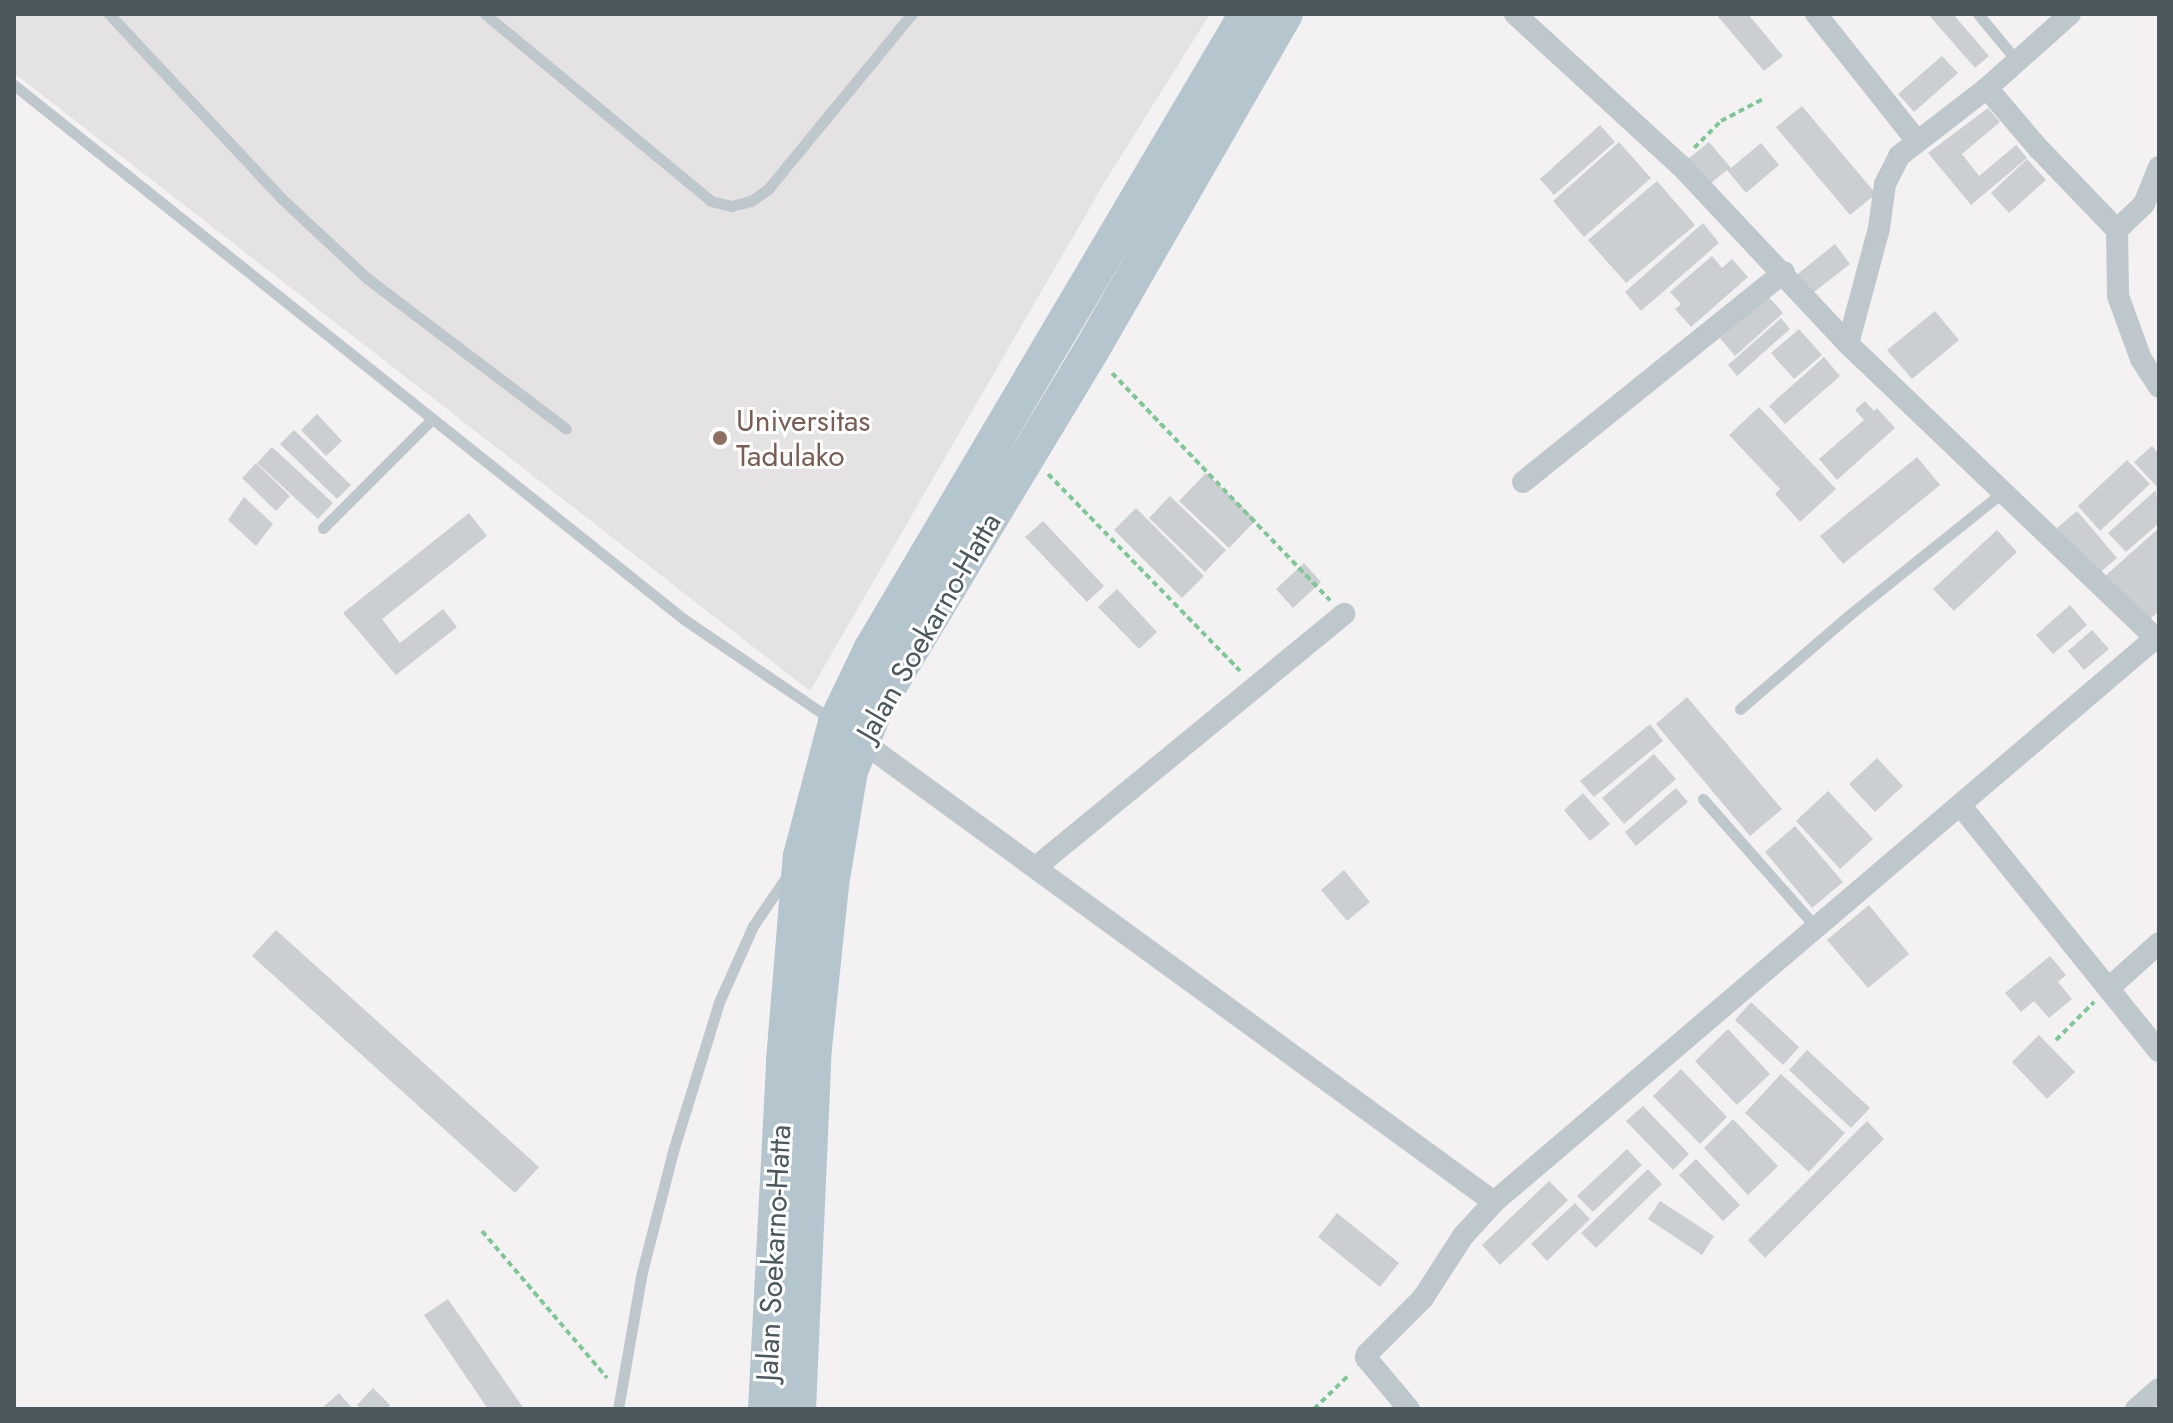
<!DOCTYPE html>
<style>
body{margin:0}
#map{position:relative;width:2173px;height:1423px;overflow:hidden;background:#f3f1f2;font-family:Jost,sans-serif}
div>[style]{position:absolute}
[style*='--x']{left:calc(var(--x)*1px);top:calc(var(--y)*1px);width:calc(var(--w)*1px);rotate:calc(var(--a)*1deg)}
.education>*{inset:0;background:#e4e2e3}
.building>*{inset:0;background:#cccfd2}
.path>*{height:4px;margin-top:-2px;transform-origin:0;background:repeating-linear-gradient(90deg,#7fc796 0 6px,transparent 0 10px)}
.service>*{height:11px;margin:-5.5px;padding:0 5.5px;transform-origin:5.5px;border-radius:5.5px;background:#bec8cc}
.minor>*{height:22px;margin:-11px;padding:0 11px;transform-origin:11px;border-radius:11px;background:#bec8cc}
.primary>*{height:36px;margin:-18px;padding:0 18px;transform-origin:18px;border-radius:18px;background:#b4c5cd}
.dots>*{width:22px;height:22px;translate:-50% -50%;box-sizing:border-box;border:4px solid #fff;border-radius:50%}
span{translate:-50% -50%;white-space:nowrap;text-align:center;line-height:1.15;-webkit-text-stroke:6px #fff;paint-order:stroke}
.education-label{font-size:30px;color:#785e54}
.left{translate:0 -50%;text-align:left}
.street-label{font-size:30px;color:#4b585d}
.frame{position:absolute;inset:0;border:16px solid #4b585d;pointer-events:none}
</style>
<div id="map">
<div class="education">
<i style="clip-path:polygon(14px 14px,1210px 14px,1103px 185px,810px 691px,14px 73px)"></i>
</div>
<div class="building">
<i style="clip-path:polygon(1716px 14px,1748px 14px,1783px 56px,1764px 71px)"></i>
<i style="clip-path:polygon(1928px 14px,1953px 14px,1989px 56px,1975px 68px)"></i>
<i style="clip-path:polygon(1942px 56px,1958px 73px,1914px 112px,1898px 94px)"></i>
<i style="clip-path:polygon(1802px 106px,1876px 194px,1850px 215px,1776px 127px)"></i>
<i style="clip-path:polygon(1988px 108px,2000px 122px,1962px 154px,1979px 176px,2016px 145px,2027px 158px,1971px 205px,1928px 153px)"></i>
<i style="clip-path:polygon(1600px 125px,1615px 142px,1554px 195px,1540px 179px)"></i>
<i style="clip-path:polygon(1619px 142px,1651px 178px,1584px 237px,1553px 201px)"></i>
<i style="clip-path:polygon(1709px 142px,1731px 168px,1761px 143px,1779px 165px,1746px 193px,1727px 170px,1710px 184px,1688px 159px)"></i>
<i style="clip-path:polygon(2027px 159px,2046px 180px,2009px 213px,1991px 193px)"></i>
<i style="clip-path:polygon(1657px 181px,1695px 225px,1626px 283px,1588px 240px)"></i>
<i style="clip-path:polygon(1703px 223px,1719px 243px,1641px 311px,1625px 292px)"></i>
<i style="clip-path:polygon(1835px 244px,1850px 264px,1809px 296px,1794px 277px)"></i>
<i style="clip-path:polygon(1712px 256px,1722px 268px,1732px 259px,1748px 277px,1691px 327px,1675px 309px,1681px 304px,1670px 292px)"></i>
<i style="clip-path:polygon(1768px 296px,1783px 313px,1735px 356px,1720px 338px)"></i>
<i style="clip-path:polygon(1935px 311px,1959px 340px,1912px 379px,1887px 350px)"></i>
<i style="clip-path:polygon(1781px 318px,1790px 329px,1737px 376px,1728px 365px)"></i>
<i style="clip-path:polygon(1799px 329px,1822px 355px,1794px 379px,1771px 353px)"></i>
<i style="clip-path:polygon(1824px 357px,1840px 376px,1785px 424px,1769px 406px)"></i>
<i style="clip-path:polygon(1865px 401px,1874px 411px,1877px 408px,1895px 428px,1837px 480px,1819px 459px,1864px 420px,1855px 410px)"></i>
<i style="clip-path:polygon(1759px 407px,1836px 489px,1800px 522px,1775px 494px,1780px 489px,1729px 435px)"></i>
<i style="clip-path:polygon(317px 414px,342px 441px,326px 456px,301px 430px)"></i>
<i style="clip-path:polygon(294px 430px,351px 485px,337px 499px,280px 444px)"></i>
<i style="clip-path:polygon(2152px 446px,2159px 454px,2159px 489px,2134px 462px)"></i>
<i style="clip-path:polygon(272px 447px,333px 503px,318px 519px,257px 463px)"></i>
<i style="clip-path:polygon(1917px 457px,1940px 485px,1843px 564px,1820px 536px)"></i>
<i style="clip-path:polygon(2127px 460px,2150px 484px,2100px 531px,2078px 506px)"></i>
<i style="clip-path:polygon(256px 463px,290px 496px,276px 511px,242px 478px)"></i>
<i style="clip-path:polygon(1206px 473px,1256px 520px,1229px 548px,1179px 501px)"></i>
<i style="clip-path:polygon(2156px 490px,2159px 523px,2126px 552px,2108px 533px)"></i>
<i style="clip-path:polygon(1170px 496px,1226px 550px,1205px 572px,1149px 518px)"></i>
<i style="clip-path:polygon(244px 497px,273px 524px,256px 546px,228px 520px)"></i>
<i style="clip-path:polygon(1136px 508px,1204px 576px,1182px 598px,1114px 530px)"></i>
<i style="clip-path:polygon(2077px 511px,2117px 558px,2097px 575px,2057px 528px)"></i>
<i style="clip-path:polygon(469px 513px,487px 536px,382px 619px,400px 643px,443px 609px,457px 627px,396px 675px,343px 613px)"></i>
<i style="clip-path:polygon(1043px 521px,1104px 586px,1087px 602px,1025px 537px)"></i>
<i style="clip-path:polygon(2159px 528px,2159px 611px,2145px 623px,2105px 576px)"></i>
<i style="clip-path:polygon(1997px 530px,2017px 552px,1954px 611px,1933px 589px)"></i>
<i style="clip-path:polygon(1304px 563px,1321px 582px,1293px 608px,1276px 589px)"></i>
<i style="clip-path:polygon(1117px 589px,1157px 632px,1139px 649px,1098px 607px)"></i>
<i style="clip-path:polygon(2070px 605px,2087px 625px,2053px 654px,2036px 635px)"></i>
<i style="clip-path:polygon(2092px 630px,2109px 649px,2084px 670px,2068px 651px)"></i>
<i style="clip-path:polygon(1687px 697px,1782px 809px,1750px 836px,1656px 724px)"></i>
<i style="clip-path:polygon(1650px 724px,1663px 741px,1594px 797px,1580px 781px)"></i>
<i style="clip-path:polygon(1654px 754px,1676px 779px,1624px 824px,1602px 798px)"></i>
<i style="clip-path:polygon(1877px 758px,1903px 786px,1875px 812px,1849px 784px)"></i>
<i style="clip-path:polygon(1676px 788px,1688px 802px,1636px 846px,1625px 832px)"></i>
<i style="clip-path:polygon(1828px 791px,1873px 839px,1840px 869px,1796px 821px)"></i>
<i style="clip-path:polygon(1583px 793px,1610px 824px,1590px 841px,1564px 810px)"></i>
<i style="clip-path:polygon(1795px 826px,1843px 882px,1812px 908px,1765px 852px)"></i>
<i style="clip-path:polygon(1344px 870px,1370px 902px,1347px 921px,1321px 890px)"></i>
<i style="clip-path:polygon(1869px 905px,1909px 954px,1868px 988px,1827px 940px)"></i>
<i style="clip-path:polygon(276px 930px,539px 1167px,515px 1193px,252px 956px)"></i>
<i style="clip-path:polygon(2050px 956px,2066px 975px,2058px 982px,2072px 999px,2049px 1018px,2034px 1001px,2021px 1012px,2005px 993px)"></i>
<i style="clip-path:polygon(1751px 1002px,1799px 1047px,1783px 1065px,1735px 1020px)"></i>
<i style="clip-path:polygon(1728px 1029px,1770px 1074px,1737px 1105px,1695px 1061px)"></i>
<i style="clip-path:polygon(2039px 1035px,2075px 1072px,2047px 1099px,2012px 1062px)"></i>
<i style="clip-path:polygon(1807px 1050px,1870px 1108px,1851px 1128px,1789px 1070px)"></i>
<i style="clip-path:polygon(1681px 1069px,1727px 1117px,1700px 1144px,1653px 1096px)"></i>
<i style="clip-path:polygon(1781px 1074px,1845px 1133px,1809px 1172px,1745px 1113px)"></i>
<i style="clip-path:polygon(1643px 1106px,1689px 1154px,1673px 1170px,1626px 1121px)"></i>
<i style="clip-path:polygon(1733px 1119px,1778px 1166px,1748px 1195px,1704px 1148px)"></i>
<i style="clip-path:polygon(1867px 1121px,1884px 1139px,1765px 1258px,1748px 1240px)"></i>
<i style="clip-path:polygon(1627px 1149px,1642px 1165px,1593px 1212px,1577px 1196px)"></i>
<i style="clip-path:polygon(1696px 1159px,1740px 1205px,1723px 1221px,1679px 1175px)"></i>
<i style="clip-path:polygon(1648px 1169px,1662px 1184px,1596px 1248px,1581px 1233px)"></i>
<i style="clip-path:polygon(1549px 1181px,1568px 1200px,1500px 1265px,1482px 1245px)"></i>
<i style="clip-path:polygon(1660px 1201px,1714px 1236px,1702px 1255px,1648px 1219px)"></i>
<i style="clip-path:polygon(1575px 1203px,1590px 1219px,1547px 1261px,1531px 1244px)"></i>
<i style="clip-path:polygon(1337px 1213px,1399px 1263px,1380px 1287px,1318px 1237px)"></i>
<i style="clip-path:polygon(448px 1299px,524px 1409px,488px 1409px,424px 1315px)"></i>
<i style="clip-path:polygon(373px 1388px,390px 1405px,387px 1409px,361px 1409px,357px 1405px)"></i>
<i style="clip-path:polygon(339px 1393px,353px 1409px,321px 1409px)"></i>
</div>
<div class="path">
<i style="--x:1694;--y:148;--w:38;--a:-45"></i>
<i style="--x:1721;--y:121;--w:50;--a:-27.6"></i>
<i style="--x:1112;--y:373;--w:315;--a:46.2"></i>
<i style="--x:1048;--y:474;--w:275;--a:45.7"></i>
<i style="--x:2056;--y:1040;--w:54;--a:-45"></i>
<i style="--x:482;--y:1231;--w:193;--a:49.6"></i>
<i style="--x:1314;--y:1409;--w:50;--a:-44.2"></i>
</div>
<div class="service">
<i style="--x:109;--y:14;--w:252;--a:46.9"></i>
<i style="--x:281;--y:198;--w:119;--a:43"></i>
<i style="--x:368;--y:279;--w:248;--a:37.1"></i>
<i style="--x:485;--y:14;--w:293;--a:39.6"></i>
<i style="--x:711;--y:201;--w:21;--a:14"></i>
<i style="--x:731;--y:206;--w:21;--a:-14"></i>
<i style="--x:751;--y:201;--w:21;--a:-35"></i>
<i style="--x:768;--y:189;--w:227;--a:-50.6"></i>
<i style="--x:1978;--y:14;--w:61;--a:50.3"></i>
<i style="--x:14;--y:85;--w:858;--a:38.57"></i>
<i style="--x:685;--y:620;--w:178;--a:34.2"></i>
<i style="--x:323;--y:528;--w:154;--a:-45"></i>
<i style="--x:1740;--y:709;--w:143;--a:-40.7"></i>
<i style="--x:1848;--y:616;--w:198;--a:-38.7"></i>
<i style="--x:1703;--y:799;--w:169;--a:48.6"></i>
<i style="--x:618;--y:1409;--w:139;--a:-80.1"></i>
<i style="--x:642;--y:1272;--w:125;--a:-75.6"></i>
<i style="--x:673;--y:1151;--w:156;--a:-72.8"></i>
<i style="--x:719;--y:1002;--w:83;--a:-65.9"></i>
<i style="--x:753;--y:926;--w:64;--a:-55.8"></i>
</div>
<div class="minor">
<i style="--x:1515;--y:14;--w:224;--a:42.5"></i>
<i style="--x:1680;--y:165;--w:245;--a:46.8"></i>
<i style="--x:1848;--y:344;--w:430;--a:43.7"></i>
<i style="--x:1816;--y:14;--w:162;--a:51.5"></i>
<i style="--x:1987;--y:88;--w:80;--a:49.6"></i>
<i style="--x:2039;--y:149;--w:112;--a:46.1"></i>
<i style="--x:2117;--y:230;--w:66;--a:89.1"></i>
<i style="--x:2118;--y:296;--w:67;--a:69.9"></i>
<i style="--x:2141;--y:359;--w:33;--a:57"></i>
<i style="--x:2117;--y:230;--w:37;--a:-44"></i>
<i style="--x:2144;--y:204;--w:40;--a:-68"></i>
<i style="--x:1848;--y:344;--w:120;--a:-75"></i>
<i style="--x:1879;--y:228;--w:44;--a:-82.2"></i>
<i style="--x:1885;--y:184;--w:31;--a:-63"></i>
<i style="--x:1899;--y:156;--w:111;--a:-37.7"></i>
<i style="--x:1987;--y:88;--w:111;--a:-41.7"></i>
<i style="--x:1523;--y:482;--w:335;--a:-38.8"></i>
<i style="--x:853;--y:735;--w:793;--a:36.08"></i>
<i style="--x:1494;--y:1202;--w:874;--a:-40.45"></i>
<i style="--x:1961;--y:806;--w:315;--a:51.1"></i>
<i style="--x:1036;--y:867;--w:399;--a:-39.4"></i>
<i style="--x:2110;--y:987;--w:66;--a:-41.9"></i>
<i style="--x:1409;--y:1409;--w:67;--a:-130.1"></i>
<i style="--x:1366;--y:1358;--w:4;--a:-76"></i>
<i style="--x:1367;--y:1354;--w:79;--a:-45"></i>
<i style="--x:1423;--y:1298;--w:74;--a:-57.2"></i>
<i style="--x:1463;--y:1236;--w:46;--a:-47.6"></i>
<i style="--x:2136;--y:1409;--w:30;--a:-41"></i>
</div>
<div class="primary">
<i style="--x:766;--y:1409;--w:348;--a:-87"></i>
<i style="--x:784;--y:1061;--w:206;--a:-85.3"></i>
<i style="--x:801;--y:856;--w:138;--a:-75.3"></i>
<i style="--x:836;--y:723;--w:81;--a:-64.4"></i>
<i style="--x:871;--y:650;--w:739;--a:-59.41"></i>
<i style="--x:798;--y:1409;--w:362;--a:-87.5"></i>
<i style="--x:814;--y:1047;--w:164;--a:-84"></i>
<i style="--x:831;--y:884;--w:115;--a:-80.5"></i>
<i style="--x:850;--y:771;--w:67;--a:-68"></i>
<i style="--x:875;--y:709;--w:418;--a:-58.9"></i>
<i style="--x:1091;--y:351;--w:389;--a:-60.1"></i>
</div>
<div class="dots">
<i style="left:720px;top:438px;background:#8d6e63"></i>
</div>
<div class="education-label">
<span class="left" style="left:736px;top:438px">Universitas<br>Tadulako</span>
</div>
<div class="street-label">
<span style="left:929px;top:627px;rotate:-60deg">Jalan Soekarno-Hatta</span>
<span style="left:774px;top:1253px;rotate:-87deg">Jalan Soekarno-Hatta</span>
</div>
<div class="frame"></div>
</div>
